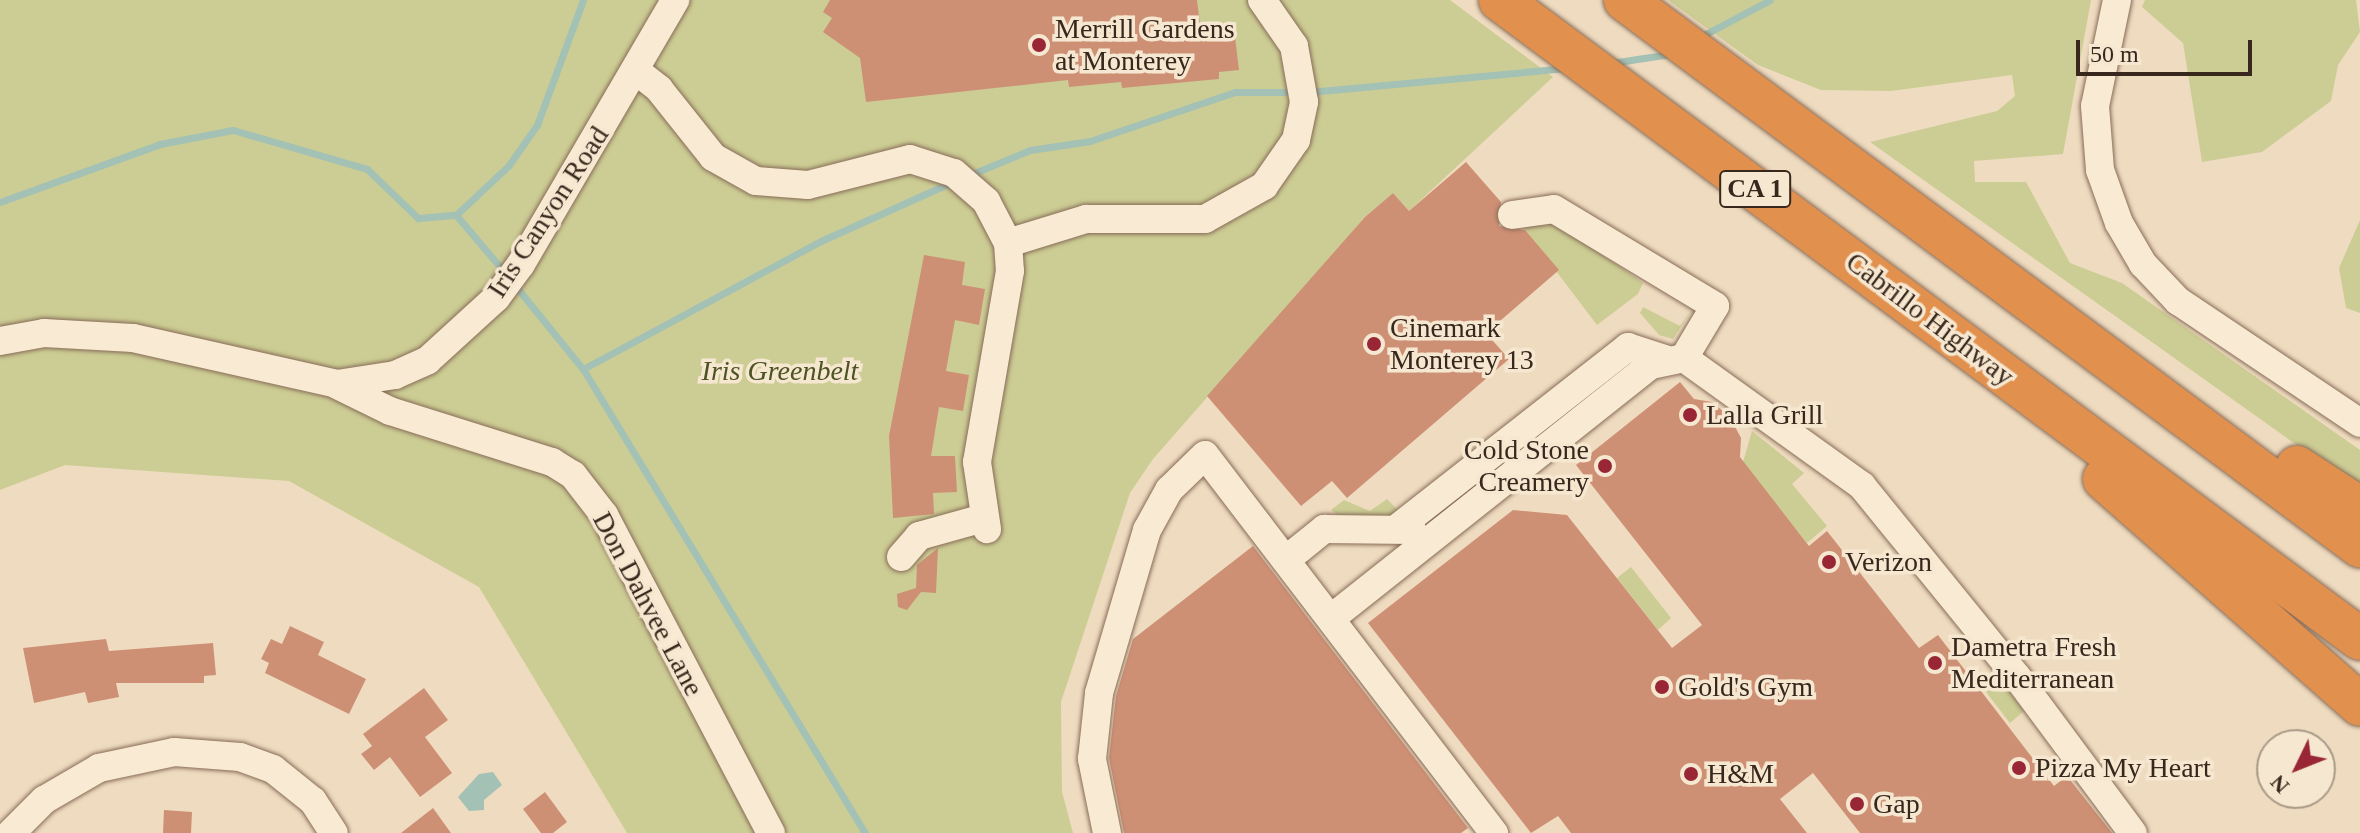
<!DOCTYPE html>
<style>
body{margin:0}
#map{position:relative;width:2360px;height:833px;overflow:hidden;background:#efdcc0;font-family:"Times New Roman",serif}
div>[style]{position:absolute}
[style*='--x']{left:calc(var(--x)*1px);top:calc(var(--y)*1px);width:calc(var(--w)*1px);rotate:calc(var(--a)*1deg)}
.green>*{inset:0;background:#cccd94}
.water>*{inset:0;background:#a3c1b5}
.stream>*{height:7px;margin:-3.5px;padding:0 3.5px;transform-origin:3.5px;border-radius:3.5px;background:#a3c1b5}
.building>*{inset:0;background:#ce9075}
.roads{filter:drop-shadow(0 0 2px #886c58) drop-shadow(0 0 2px #886c58)}
.minor>*{height:28px;margin:-14px;padding:0 14px;transform-origin:14px;border-radius:14px;background:#f9ead3}
.highway>*{height:42px;margin:-21px;padding:0 21px;transform-origin:21px;border-radius:21px;background:#e1904e}
.dots>*{width:22px;height:22px;translate:-50% -50%;box-sizing:border-box;border:4px solid #f6e7d0;border-radius:50%}
span{translate:-50% -50%;white-space:nowrap;text-align:center;line-height:1.15;-webkit-text-stroke:7px #f6e7d0;paint-order:stroke}
.shield-label span{padding:2px 6px;background:#f6e7d0;border:2px solid;border-radius:6px;-webkit-text-stroke-width:0}
.shield-label{font-size:26px;color:#37271c;font-weight:700}
.poi-label{font-size:28px;color:#37271c}
.left{translate:0 -50%;text-align:left}
.right{translate:-100% -50%;text-align:right}
.street-label{font-size:28px;color:#37271c}
.park-label{font-size:28px;color:#4d5423;font-style:italic}
.north{position:absolute;left:2256px;top:729px;width:80px;height:80px;box-sizing:border-box;background:#f6e7d0;border:2px solid #aa9a88;border-radius:50%;rotate:227deg;font-size:22px;font-weight:700;line-height:32px;text-align:center;color:#37271c}
.north::after{content:'';display:block;margin:auto;width:28px;height:36px;background:#982634;clip-path:polygon(50% 0,100% 100%,50% 72%,0 100%)}
.scale{position:absolute;left:2076px;top:40px;width:176px;height:36px;box-sizing:border-box;border:4px solid #37271c;border-top:0;padding-left:10px;font-size:24px;line-height:28px;white-space:nowrap;color:#37271c;-webkit-text-stroke:6px #f6e7d0;paint-order:stroke}
</style>
<div id="map">
<div class="green">
<i style="clip-path:polygon(0 0,1450px 0,1553px 77px,1409px 211px,1393px 193px,1365px 217px,1153px 459px,1130px 493px,1061px 702px,1062px 792px,1073px 833px,627px 833px,479px 587px,289px 481px,65px 465px,0 490px)"></i>
<i style="clip-path:polygon(1668px 0,2091px 0,2063px 154px,1974px 161px,1975px 182px,2026px 182px,2070px 263px,2122px 283px,2360px 450px,2360px 490px,1870px 142px,1997px 111px,2015px 96px,2012px 75px,1891px 91px,1821px 90px,1758px 65px)"></i>
<i style="clip-path:polygon(2145px 0,2356px 0,2360px 32px,2338px 65px,2331px 101px,2262px 152px,2202px 162px,2183px 43px,2142px 7px)"></i>
<i style="clip-path:polygon(2360px 220px,2360px 313px,2346px 308px,2339px 268px)"></i>
<i style="clip-path:polygon(1536px 222px,1558px 224px,1582px 240px,1643px 283px,1638px 294px,1597px 325px,1521px 225px)"></i>
<i style="clip-path:polygon(1643px 307px,1680px 326px,1691px 311px,1673px 339px,1659px 335px,1640px 313px)"></i>
<i style="clip-path:polygon(1752px 431px,1804px 473px,1792px 484px,1827px 526px,1807px 543px,1743px 462px)"></i>
<i style="clip-path:polygon(1387px 499px,1400px 512px,1395px 516px,1340px 517px,1331px 510px,1344px 500px,1370px 511px)"></i>
<i style="clip-path:polygon(1631px 567px,1671px 618px,1658px 630px,1617px 578px)"></i>
<i style="clip-path:polygon(2001px 680px,2024px 711px,2010px 723px,1986px 692px)"></i>
</div>
<div class="water">
<i style="clip-path:polygon(493px 772px,502px 785px,484px 800px,484px 810px,469px 811px,458px 797px,479px 774px)"></i>
</div>
<div class="stream">
<i style="--x:1698;--y:38;--w:81;--a:-27.8"></i>
<i style="--x:1611;--y:63;--w:60;--a:-8.7"></i>
<i style="--x:1309;--y:92;--w:259;--a:-5.3"></i>
<i style="--x:967;--y:176;--w:68;--a:-22.4"></i>
<i style="--x:1030;--y:150;--w:61;--a:-8.5"></i>
<i style="--x:1090;--y:141;--w:153;--a:-18.7"></i>
<i style="--x:1235;--y:92;--w:61;--a:0"></i>
<i style="--x:0;--y:202;--w:170;--a:-19.9"></i>
<i style="--x:160;--y:144;--w:74;--a:-10.9"></i>
<i style="--x:233;--y:130;--w:140;--a:16.2"></i>
<i style="--x:367;--y:169;--w:71;--a:43.9"></i>
<i style="--x:418;--y:218;--w:38;--a:-5"></i>
<i style="--x:456;--y:215;--w:73;--a:-43.3"></i>
<i style="--x:509;--y:165;--w:49;--a:-55"></i>
<i style="--x:537;--y:125;--w:133;--a:-69.8"></i>
<i style="--x:456;--y:215;--w:77;--a:49.7"></i>
<i style="--x:513;--y:283;--w:111;--a:50.9"></i>
<i style="--x:583;--y:369;--w:543;--a:58.71"></i>
<i style="--x:583;--y:369;--w:272;--a:-28.3"></i>
<i style="--x:823;--y:240;--w:141;--a:-24.2"></i>
</div>
<div class="building">
<i style="clip-path:polygon(830px 0,1197px 0,1200px 25px,1234px 29px,1239px 70px,1219px 72px,1219px 79px,1122px 88px,1121px 82px,1069px 87px,1068px 80px,866px 102px,860px 58px,823px 32px,832px 18px,823px 12px)"></i>
<i style="clip-path:polygon(1466px 162px,1501px 202px,1499px 226px,1525px 230px,1559px 270px,1486px 333px,1509px 359px,1347px 498px,1332px 481px,1301px 506px,1207px 396px,1365px 217px,1393px 193px,1409px 211px)"></i>
<i style="clip-path:polygon(924px 255px,965px 262px,962px 285px,985px 289px,979px 325px,955px 320px,946px 371px,969px 375px,963px 411px,939px 407px,931px 456px,955px 456px,957px 492px,933px 493px,934px 514px,893px 518px,889px 436px)"></i>
<i style="clip-path:polygon(1680px 382px,1694px 399px,1712px 402px,1730px 417px,1741px 438px,1740px 457px,1809px 546px,1827px 531px,1919px 648px,1938px 635px,2054px 786px,2067px 776px,2112px 833px,1860px 833px,1813px 773px,1780px 799px,1807px 833px,1571px 833px,1558px 816px,1531px 833px,1368px 623px,1513px 510px,1567px 515px,1672px 648px,1702px 625px,1576px 465px)"></i>
<i style="clip-path:polygon(1253px 546px,1468px 828px,1461px 833px,1124px 833px,1109px 758px,1116px 696px,1133px 639px)"></i>
<i style="clip-path:polygon(938px 548px,936px 593px,921px 592px,907px 610px,898px 607px,897px 594px,916px 588px,917px 565px)"></i>
<i style="clip-path:polygon(290px 626px,324px 642px,318px 655px,366px 679px,349px 714px,265px 673px,269px 663px,261px 659px,271px 639px,282px 644px)"></i>
<i style="clip-path:polygon(106px 639px,109px 651px,213px 643px,216px 675px,204px 676px,204px 683px,116px 683px,119px 697px,88px 703px,85px 692px,34px 703px,23px 648px)"></i>
<i style="clip-path:polygon(424px 688px,448px 720px,425px 737px,452px 773px,420px 797px,390px 757px,374px 770px,361px 754px,372px 746px,363px 734px)"></i>
<i style="clip-path:polygon(545px 792px,567px 822px,553px 833px,541px 833px,523px 809px)"></i>
<i style="clip-path:polygon(433px 808px,451px 833px,401px 833px)"></i>
<i style="clip-path:polygon(164px 810px,192px 812px,191px 833px,163px 833px)"></i>
</div>
<div class="roads">
<div class="minor">
<i style="--x:2117;--y:0;--w:108;--a:101.7"></i>
<i style="--x:2095;--y:106;--w:64;--a:85.5"></i>
<i style="--x:2100;--y:170;--w:56;--a:70.3"></i>
<i style="--x:2119;--y:223;--w:48;--a:59.7"></i>
<i style="--x:2143;--y:264;--w:51;--a:46.6"></i>
<i style="--x:2178;--y:301;--w:219;--a:33.8"></i>
<i style="--x:635;--y:70;--w:31;--a:38"></i>
<i style="--x:659;--y:89;--w:87;--a:51.5"></i>
<i style="--x:713;--y:157;--w:49;--a:29.2"></i>
<i style="--x:756;--y:181;--w:52;--a:4.4"></i>
<i style="--x:808;--y:185;--w:105;--a:-14.3"></i>
<i style="--x:910;--y:159;--w:46;--a:17.7"></i>
<i style="--x:954;--y:173;--w:43;--a:41.2"></i>
<i style="--x:986;--y:201;--w:47;--a:62.4"></i>
<i style="--x:1008;--y:243;--w:28;--a:86"></i>
<i style="--x:1010;--y:271;--w:194;--a:99.8"></i>
<i style="--x:977;--y:462;--w:68;--a:81.5"></i>
<i style="--x:1512;--y:215;--w:42;--a:-8.1"></i>
<i style="--x:1554;--y:209;--w:188;--a:31.1"></i>
<i style="--x:1715;--y:306;--w:61;--a:120.8"></i>
<i style="--x:1008;--y:243;--w:82;--a:-17.1"></i>
<i style="--x:1086;--y:219;--w:119;--a:0"></i>
<i style="--x:1205;--y:219;--w:68;--a:-29.2"></i>
<i style="--x:1264;--y:186;--w:56;--a:-55.2"></i>
<i style="--x:1296;--y:140;--w:39;--a:-78"></i>
<i style="--x:1304;--y:102;--w:57;--a:-100.1"></i>
<i style="--x:1294;--y:46;--w:56;--a:-124.8"></i>
<i style="--x:0;--y:341;--w:45;--a:-10.3"></i>
<i style="--x:44;--y:333;--w:89;--a:3.2"></i>
<i style="--x:133;--y:338;--w:209;--a:12.7"></i>
<i style="--x:337;--y:384;--w:59;--a:-8.8"></i>
<i style="--x:395;--y:375;--w:36;--a:-24"></i>
<i style="--x:428;--y:360;--w:92;--a:-42.4"></i>
<i style="--x:496;--y:298;--w:42;--a:-53.7"></i>
<i style="--x:521;--y:264;--w:306;--a:-59.7"></i>
<i style="--x:337;--y:385;--w:59;--a:26.1"></i>
<i style="--x:390;--y:411;--w:170;--a:17.5"></i>
<i style="--x:552;--y:462;--w:25;--a:32"></i>
<i style="--x:573;--y:475;--w:51;--a:52.2"></i>
<i style="--x:604;--y:515;--w:359;--a:62.3"></i>
<i style="--x:1396;--y:529;--w:295;--a:-38.1"></i>
<i style="--x:1628;--y:347;--w:38;--a:18"></i>
<i style="--x:901;--y:557;--w:28;--a:-49"></i>
<i style="--x:919;--y:536;--w:67;--a:-15.5"></i>
<i style="--x:1287;--y:559;--w:48;--a:-39"></i>
<i style="--x:1324;--y:529;--w:88;--a:0.7"></i>
<i style="--x:1334;--y:616;--w:404;--a:-38.4"></i>
<i style="--x:1651;--y:365;--w:34;--a:-12"></i>
<i style="--x:1684;--y:358;--w:219;--a:35.7"></i>
<i style="--x:1862;--y:486;--w:246;--a:50.9"></i>
<i style="--x:2017;--y:677;--w:194;--a:53.4"></i>
<i style="--x:11;--y:833;--w:47;--a:-45"></i>
<i style="--x:44;--y:800;--w:64;--a:-30.2"></i>
<i style="--x:99;--y:768;--w:77;--a:-12"></i>
<i style="--x:174;--y:752;--w:66;--a:4.3"></i>
<i style="--x:240;--y:757;--w:35;--a:20"></i>
<i style="--x:273;--y:769;--w:51;--a:38.7"></i>
<i style="--x:313;--y:801;--w:38;--a:57"></i>
<i style="--x:1107;--y:833;--w:76;--a:-101.5"></i>
<i style="--x:1092;--y:759;--w:66;--a:-83.9"></i>
<i style="--x:1099;--y:693;--w:170;--a:-73.6"></i>
<i style="--x:1147;--y:530;--w:46;--a:-61.2"></i>
<i style="--x:1169;--y:490;--w:50;--a:-44.2"></i>
<i style="--x:1205;--y:455;--w:476;--a:52.6"></i>
</div>
<div class="highway">
<i style="--x:1500;--y:0;--w:1071;--a:36.61"></i>
<i style="--x:1625;--y:0;--w:916;--a:36.61"></i>
<i style="--x:2297;--y:467;--w:75;--a:33.1"></i>
<i style="--x:2104;--y:479;--w:341;--a:41.4"></i>
</div>
</div>
<div class="dots">
<i style="left:1039px;top:45px;background:#982634"></i>
<i style="left:1374px;top:344px;background:#982634"></i>
<i style="left:1690px;top:415px;background:#982634"></i>
<i style="left:1605px;top:466px;background:#982634"></i>
<i style="left:1829px;top:562px;background:#982634"></i>
<i style="left:1935px;top:663px;background:#982634"></i>
<i style="left:1662px;top:687px;background:#982634"></i>
<i style="left:2019px;top:768px;background:#982634"></i>
<i style="left:1691px;top:774px;background:#982634"></i>
<i style="left:1857px;top:804px;background:#982634"></i>
</div>
<div class="shield-label">
<span style="left:1755px;top:189px">CA 1</span>
</div>
<div class="poi-label">
<span class="left" style="left:1055px;top:45px">Merrill Gardens<br>at Monterey</span>
<span class="left" style="left:1390px;top:344px">Cinemark<br>Monterey 13</span>
<span class="left" style="left:1706px;top:415px">Lalla Grill</span>
<span class="right" style="left:1589px;top:466px">Cold Stone<br>Creamery</span>
<span class="left" style="left:1845px;top:562px">Verizon</span>
<span class="left" style="left:1951px;top:663px">Dametra Fresh<br>Mediterranean</span>
<span class="left" style="left:1678px;top:687px">Gold's Gym</span>
<span class="left" style="left:2035px;top:768px">Pizza My Heart</span>
<span class="left" style="left:1707px;top:774px">H&amp;M</span>
<span class="left" style="left:1873px;top:804px">Gap</span>
</div>
<div class="street-label">
<span style="left:548px;top:212px;rotate:-57deg">Iris Canyon Road</span>
<span style="left:1930px;top:319px;rotate:37deg">Cabrillo Highway</span>
<span style="left:648px;top:604px;rotate:62deg">Don Dahvee Lane</span>
</div>
<div class="park-label">
<span style="left:780px;top:371px">Iris Greenbelt</span>
</div>
<div class="north">N</div>
<div class="scale">50 m</div>
</div>
